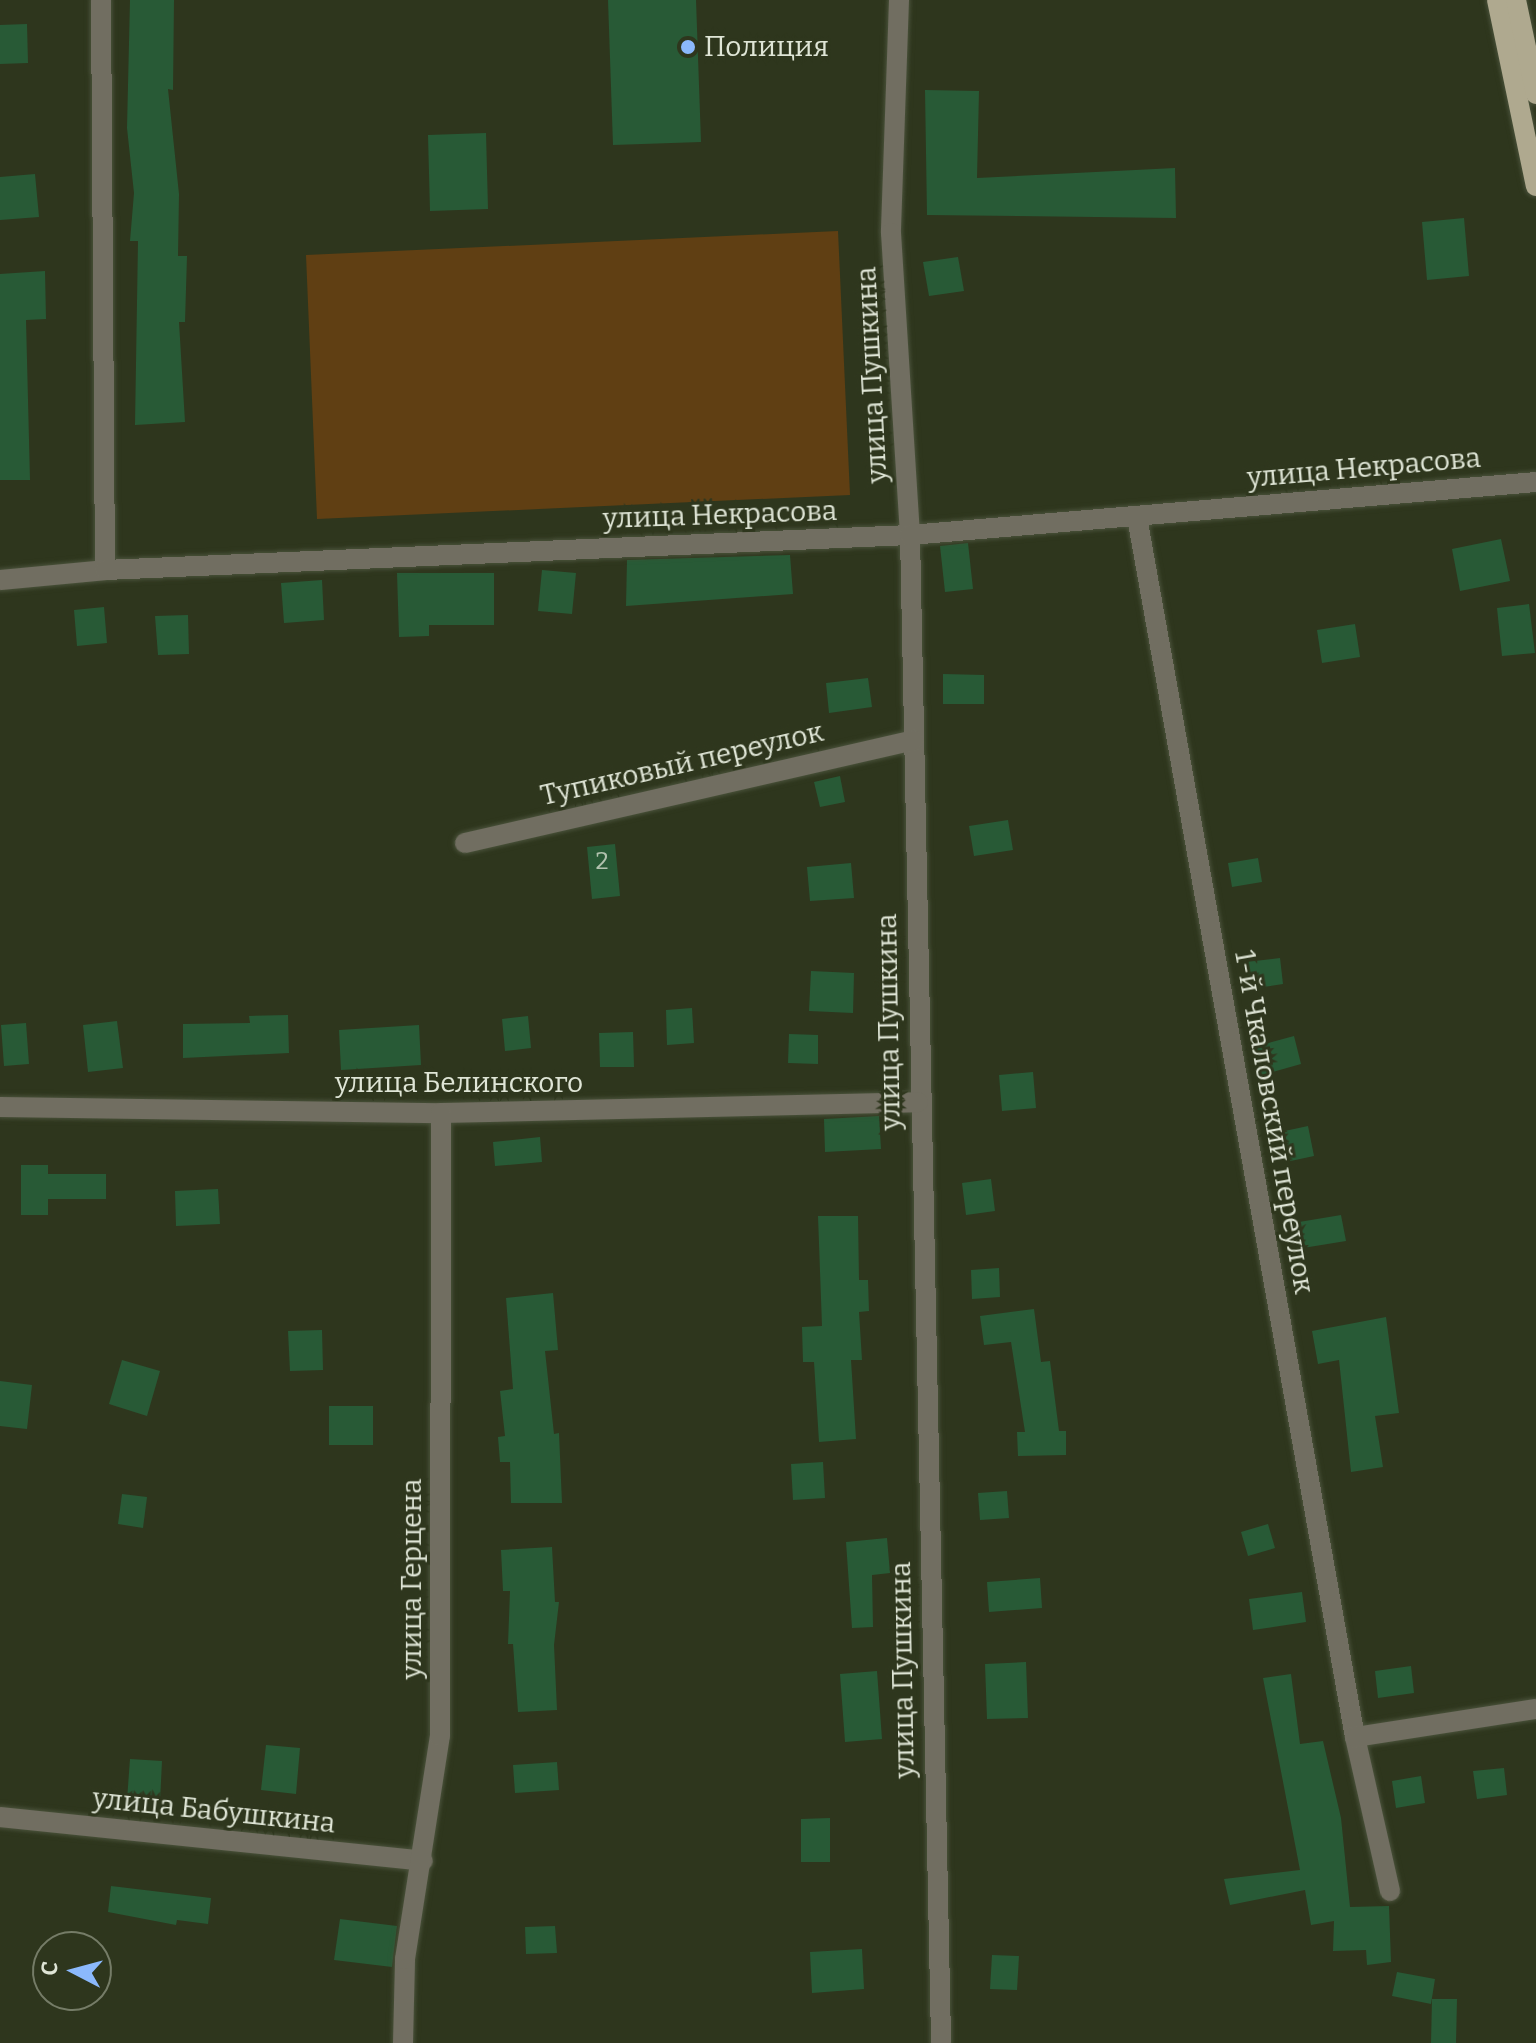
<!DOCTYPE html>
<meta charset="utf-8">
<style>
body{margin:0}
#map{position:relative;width:1536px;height:2043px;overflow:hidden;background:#2e361d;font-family:Bitter,serif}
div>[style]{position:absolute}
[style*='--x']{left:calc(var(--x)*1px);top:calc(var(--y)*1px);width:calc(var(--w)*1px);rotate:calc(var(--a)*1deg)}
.green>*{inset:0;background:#603f13}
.building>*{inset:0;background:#285a36}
.roads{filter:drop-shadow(0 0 2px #4a523b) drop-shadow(0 0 2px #4a523b)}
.minor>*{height:20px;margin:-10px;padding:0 10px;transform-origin:10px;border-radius:10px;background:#716e61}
.major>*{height:20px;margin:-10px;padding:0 10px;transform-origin:10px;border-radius:10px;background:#afa98f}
.dots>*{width:22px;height:22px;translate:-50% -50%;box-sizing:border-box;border:4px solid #2e361d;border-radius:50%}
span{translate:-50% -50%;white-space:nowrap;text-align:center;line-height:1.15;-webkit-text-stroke:6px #2e361d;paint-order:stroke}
.number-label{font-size:24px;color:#b1c2ae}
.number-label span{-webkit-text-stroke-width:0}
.poi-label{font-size:28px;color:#dfe5d6}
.left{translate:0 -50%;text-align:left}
.street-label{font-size:28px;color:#dfe5d6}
.north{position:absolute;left:32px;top:1931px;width:80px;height:80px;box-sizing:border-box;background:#2e361d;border:2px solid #757c67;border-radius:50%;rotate:276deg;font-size:22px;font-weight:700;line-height:32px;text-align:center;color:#dfe5d6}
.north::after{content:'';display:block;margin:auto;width:28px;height:36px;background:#8bb9fc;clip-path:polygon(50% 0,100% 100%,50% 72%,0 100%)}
</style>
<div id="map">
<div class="green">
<i style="clip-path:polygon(838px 231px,850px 495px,317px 519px,306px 255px)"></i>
</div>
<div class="building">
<i style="clip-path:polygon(130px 0,174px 0,173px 90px,168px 89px,179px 194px,178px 256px,187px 256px,185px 322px,179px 322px,185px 422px,135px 425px,138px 241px,130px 241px,134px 193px,127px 128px)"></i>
<i style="clip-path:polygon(608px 0,696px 0,701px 142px,613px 145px)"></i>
<i style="clip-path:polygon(27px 24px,28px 63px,0 64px,0 25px)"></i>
<i style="clip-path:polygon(925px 90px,979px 91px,977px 178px,1175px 168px,1176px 218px,927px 215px)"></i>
<i style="clip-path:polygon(486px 133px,488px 209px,430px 211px,428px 135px)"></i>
<i style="clip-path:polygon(35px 174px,39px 217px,0 220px,0 177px)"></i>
<i style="clip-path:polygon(1464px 218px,1469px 276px,1427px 280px,1422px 222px)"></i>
<i style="clip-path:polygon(958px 257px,964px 291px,929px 296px,923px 262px)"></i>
<i style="clip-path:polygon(45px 271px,46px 319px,26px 320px,30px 480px,0 480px,0 274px)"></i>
<i style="clip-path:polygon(1501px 539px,1510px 581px,1460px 591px,1452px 549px)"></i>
<i style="clip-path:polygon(968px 543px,973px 589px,945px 592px,940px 546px)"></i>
<i style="clip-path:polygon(790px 555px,793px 594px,626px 606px,627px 560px)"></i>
<i style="clip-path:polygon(542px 570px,576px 573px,572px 614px,538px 611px)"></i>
<i style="clip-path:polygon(397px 573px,494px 573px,494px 625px,429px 625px,429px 636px,399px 637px)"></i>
<i style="clip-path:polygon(322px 580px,324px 620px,284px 623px,281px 583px)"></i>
<i style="clip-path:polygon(1529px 604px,1535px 653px,1502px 656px,1497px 608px)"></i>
<i style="clip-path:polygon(104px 607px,107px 643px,77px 646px,74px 610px)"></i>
<i style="clip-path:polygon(188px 615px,189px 654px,158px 655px,155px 616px)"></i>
<i style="clip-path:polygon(1355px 624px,1360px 657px,1322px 663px,1317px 630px)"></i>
<i style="clip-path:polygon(943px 674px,984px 675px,984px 704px,943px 704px)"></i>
<i style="clip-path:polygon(868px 678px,872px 707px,829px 713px,826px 683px)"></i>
<i style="clip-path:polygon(840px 776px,845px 802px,820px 807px,814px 782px)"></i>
<i style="clip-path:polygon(1008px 820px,1013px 850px,974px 856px,969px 826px)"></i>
<i style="clip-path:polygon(615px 844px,620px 896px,592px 899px,587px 847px)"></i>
<i style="clip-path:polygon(1258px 858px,1262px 882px,1232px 887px,1228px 863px)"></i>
<i style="clip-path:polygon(851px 863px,854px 898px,810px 901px,807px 867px)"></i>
<i style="clip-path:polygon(1280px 958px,1283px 984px,1250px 989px,1246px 962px)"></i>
<i style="clip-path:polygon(811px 971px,854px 973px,853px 1013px,809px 1011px)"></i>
<i style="clip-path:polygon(692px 1008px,694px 1043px,667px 1045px,666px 1010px)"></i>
<i style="clip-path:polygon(288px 1015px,289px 1053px,183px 1058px,183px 1024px,250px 1023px,249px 1016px)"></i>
<i style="clip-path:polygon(528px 1016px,531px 1048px,505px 1051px,502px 1019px)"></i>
<i style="clip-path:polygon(117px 1021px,123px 1068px,88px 1072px,83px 1025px)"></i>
<i style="clip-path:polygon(26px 1023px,29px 1064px,4px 1066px,1px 1025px)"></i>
<i style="clip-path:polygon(419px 1025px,421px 1065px,341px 1070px,339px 1030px)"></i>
<i style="clip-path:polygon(633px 1032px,634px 1067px,600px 1067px,599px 1033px)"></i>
<i style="clip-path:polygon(789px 1034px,818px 1035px,818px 1064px,788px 1063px)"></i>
<i style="clip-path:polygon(1294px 1036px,1301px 1064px,1262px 1075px,1254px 1047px)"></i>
<i style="clip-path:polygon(1033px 1072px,1036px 1108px,1002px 1111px,999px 1075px)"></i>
<i style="clip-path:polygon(879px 1116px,881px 1149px,825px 1152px,824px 1119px)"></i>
<i style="clip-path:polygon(1308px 1126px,1314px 1156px,1286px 1162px,1280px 1132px)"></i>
<i style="clip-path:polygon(540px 1137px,542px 1162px,495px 1166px,493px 1142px)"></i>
<i style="clip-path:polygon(21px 1165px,48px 1165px,48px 1174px,106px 1174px,106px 1199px,48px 1199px,48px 1215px,21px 1215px)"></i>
<i style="clip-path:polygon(991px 1179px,995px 1211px,966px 1215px,962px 1183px)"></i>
<i style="clip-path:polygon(218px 1189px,220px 1224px,176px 1226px,175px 1191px)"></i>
<i style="clip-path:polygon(1341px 1215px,1346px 1241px,1303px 1248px,1299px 1222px)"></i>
<i style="clip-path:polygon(818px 1216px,858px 1216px,859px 1280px,868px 1280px,869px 1311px,859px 1312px,862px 1360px,851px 1360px,856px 1439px,819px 1442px,814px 1362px,803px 1362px,802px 1327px,822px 1326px)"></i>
<i style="clip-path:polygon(999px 1268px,1000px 1297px,972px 1299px,971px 1270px)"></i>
<i style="clip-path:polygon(553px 1293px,558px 1350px,545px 1351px,554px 1434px,559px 1433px,562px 1503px,511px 1503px,510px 1462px,500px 1462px,498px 1437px,505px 1436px,500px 1391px,513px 1389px,506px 1298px)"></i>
<i style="clip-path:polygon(1034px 1309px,1041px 1362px,1050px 1361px,1059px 1431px,1066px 1431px,1066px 1455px,1018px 1456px,1017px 1432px,1025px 1432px,1011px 1342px,984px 1345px,980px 1316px)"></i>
<i style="clip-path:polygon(1386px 1317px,1399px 1413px,1375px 1416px,1383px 1467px,1351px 1472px,1339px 1360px,1318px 1364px,1312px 1331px)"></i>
<i style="clip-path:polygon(322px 1330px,323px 1370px,290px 1371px,288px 1331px)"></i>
<i style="clip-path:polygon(122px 1360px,160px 1371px,147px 1416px,109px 1404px)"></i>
<i style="clip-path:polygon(0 1381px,32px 1385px,27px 1429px,0 1426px)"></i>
<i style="clip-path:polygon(329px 1406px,373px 1406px,373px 1445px,329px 1445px)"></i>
<i style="clip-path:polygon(823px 1462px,825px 1498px,793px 1500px,791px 1464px)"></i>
<i style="clip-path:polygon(1007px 1491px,1009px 1518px,980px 1520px,978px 1493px)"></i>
<i style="clip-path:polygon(122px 1494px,147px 1497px,143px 1528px,118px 1524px)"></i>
<i style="clip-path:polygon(1268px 1524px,1275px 1548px,1248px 1556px,1241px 1532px)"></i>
<i style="clip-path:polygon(887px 1538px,890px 1573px,872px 1575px,873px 1627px,852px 1628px,846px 1542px)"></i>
<i style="clip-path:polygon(552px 1547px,555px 1602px,559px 1602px,554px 1645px,557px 1710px,518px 1712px,513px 1644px,508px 1644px,510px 1591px,503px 1591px,501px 1550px)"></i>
<i style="clip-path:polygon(1040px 1578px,1042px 1608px,989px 1612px,987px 1582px)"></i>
<i style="clip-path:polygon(1302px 1592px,1306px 1622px,1253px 1630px,1249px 1599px)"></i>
<i style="clip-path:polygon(1026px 1662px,1028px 1718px,987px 1719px,985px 1664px)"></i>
<i style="clip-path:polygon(1411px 1666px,1414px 1693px,1378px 1698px,1375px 1671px)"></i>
<i style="clip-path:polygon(877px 1671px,882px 1739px,845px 1742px,840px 1674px)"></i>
<i style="clip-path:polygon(1291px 1674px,1300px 1744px,1323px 1741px,1341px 1818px,1350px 1907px,1389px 1906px,1391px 1962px,1367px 1965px,1366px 1950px,1333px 1951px,1334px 1921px,1311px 1925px,1305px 1890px,1230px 1905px,1224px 1879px,1300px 1870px,1263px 1678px)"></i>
<i style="clip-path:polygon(266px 1745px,300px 1748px,296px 1794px,261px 1790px)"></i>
<i style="clip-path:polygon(130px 1759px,162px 1761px,160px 1802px,127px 1800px)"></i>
<i style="clip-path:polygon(557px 1762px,559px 1790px,515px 1793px,513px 1765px)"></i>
<i style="clip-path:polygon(1504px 1768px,1507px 1795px,1477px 1799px,1473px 1771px)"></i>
<i style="clip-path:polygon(1421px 1776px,1425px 1803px,1396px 1808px,1392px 1781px)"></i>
<i style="clip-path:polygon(830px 1818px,830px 1862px,801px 1862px,801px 1819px)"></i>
<i style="clip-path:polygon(111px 1886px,211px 1898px,208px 1924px,177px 1920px,176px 1925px,108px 1912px)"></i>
<i style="clip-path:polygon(340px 1919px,397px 1926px,392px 1967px,334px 1960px)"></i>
<i style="clip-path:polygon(555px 1926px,557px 1953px,526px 1954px,525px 1927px)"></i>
<i style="clip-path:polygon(862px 1949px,864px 1989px,812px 1993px,810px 1952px)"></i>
<i style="clip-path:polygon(992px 1955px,1019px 1956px,1017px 1990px,990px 1989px)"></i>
<i style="clip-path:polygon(1397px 1972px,1435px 1979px,1431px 2004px,1392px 1996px)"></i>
<i style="clip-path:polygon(1432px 1999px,1457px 1999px,1456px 2043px,1431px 2043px)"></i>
</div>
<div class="roads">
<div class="minor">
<i style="--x:101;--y:0;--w:570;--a:89.6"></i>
<i style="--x:899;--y:0;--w:233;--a:92"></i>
<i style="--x:891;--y:233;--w:303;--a:86.4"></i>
<i style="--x:910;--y:535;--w:1508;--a:88.82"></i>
<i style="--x:1137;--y:517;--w:1239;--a:79.87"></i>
<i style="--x:1355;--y:1737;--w:158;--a:77.2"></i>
<i style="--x:0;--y:580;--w:105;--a:-5.4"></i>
<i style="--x:105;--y:570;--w:806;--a:-2.49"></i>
<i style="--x:910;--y:535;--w:628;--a:-4.84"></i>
<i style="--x:465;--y:843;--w:460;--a:-12.9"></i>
<i style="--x:0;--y:1107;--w:441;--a:0.8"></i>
<i style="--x:441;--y:1113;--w:477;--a:-1.3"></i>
<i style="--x:1355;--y:1737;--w:183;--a:-8.8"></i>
<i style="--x:0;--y:1817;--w:425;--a:5.9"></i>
<i style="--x:403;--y:2043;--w:84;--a:-88.6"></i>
<i style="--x:405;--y:1959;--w:226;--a:-81.1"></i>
<i style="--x:440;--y:1736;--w:623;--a:-89.91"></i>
</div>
<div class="major">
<i style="--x:1497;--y:0;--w:190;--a:78.2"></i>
<i style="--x:1516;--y:0;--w:96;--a:78"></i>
</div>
</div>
<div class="dots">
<i style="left:688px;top:47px;background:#8bb9fc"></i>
</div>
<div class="number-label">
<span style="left:602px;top:862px">2</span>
</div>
<div class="poi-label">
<span class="left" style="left:704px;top:47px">Полиция</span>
</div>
<div class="street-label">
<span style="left:872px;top:375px;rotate:-93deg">улица Пушкина</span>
<span style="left:1364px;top:468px;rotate:-5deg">улица Некрасова</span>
<span style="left:720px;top:515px;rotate:-2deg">улица Некрасова</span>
<span style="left:682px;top:764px;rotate:-13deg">Тупиковый переулок</span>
<span style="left:889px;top:1022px;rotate:-91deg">улица Пушкина</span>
<span style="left:459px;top:1083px">улица Белинского</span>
<span style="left:1274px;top:1122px;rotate:80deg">1-й Чкаловский переулок</span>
<span style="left:412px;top:1579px;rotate:-90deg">улица Герцена</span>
<span style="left:903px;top:1670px;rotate:-91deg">улица Пушкина</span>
<span style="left:214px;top:1811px;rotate:6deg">улица Бабушкина</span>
</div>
<div class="north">С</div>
</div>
